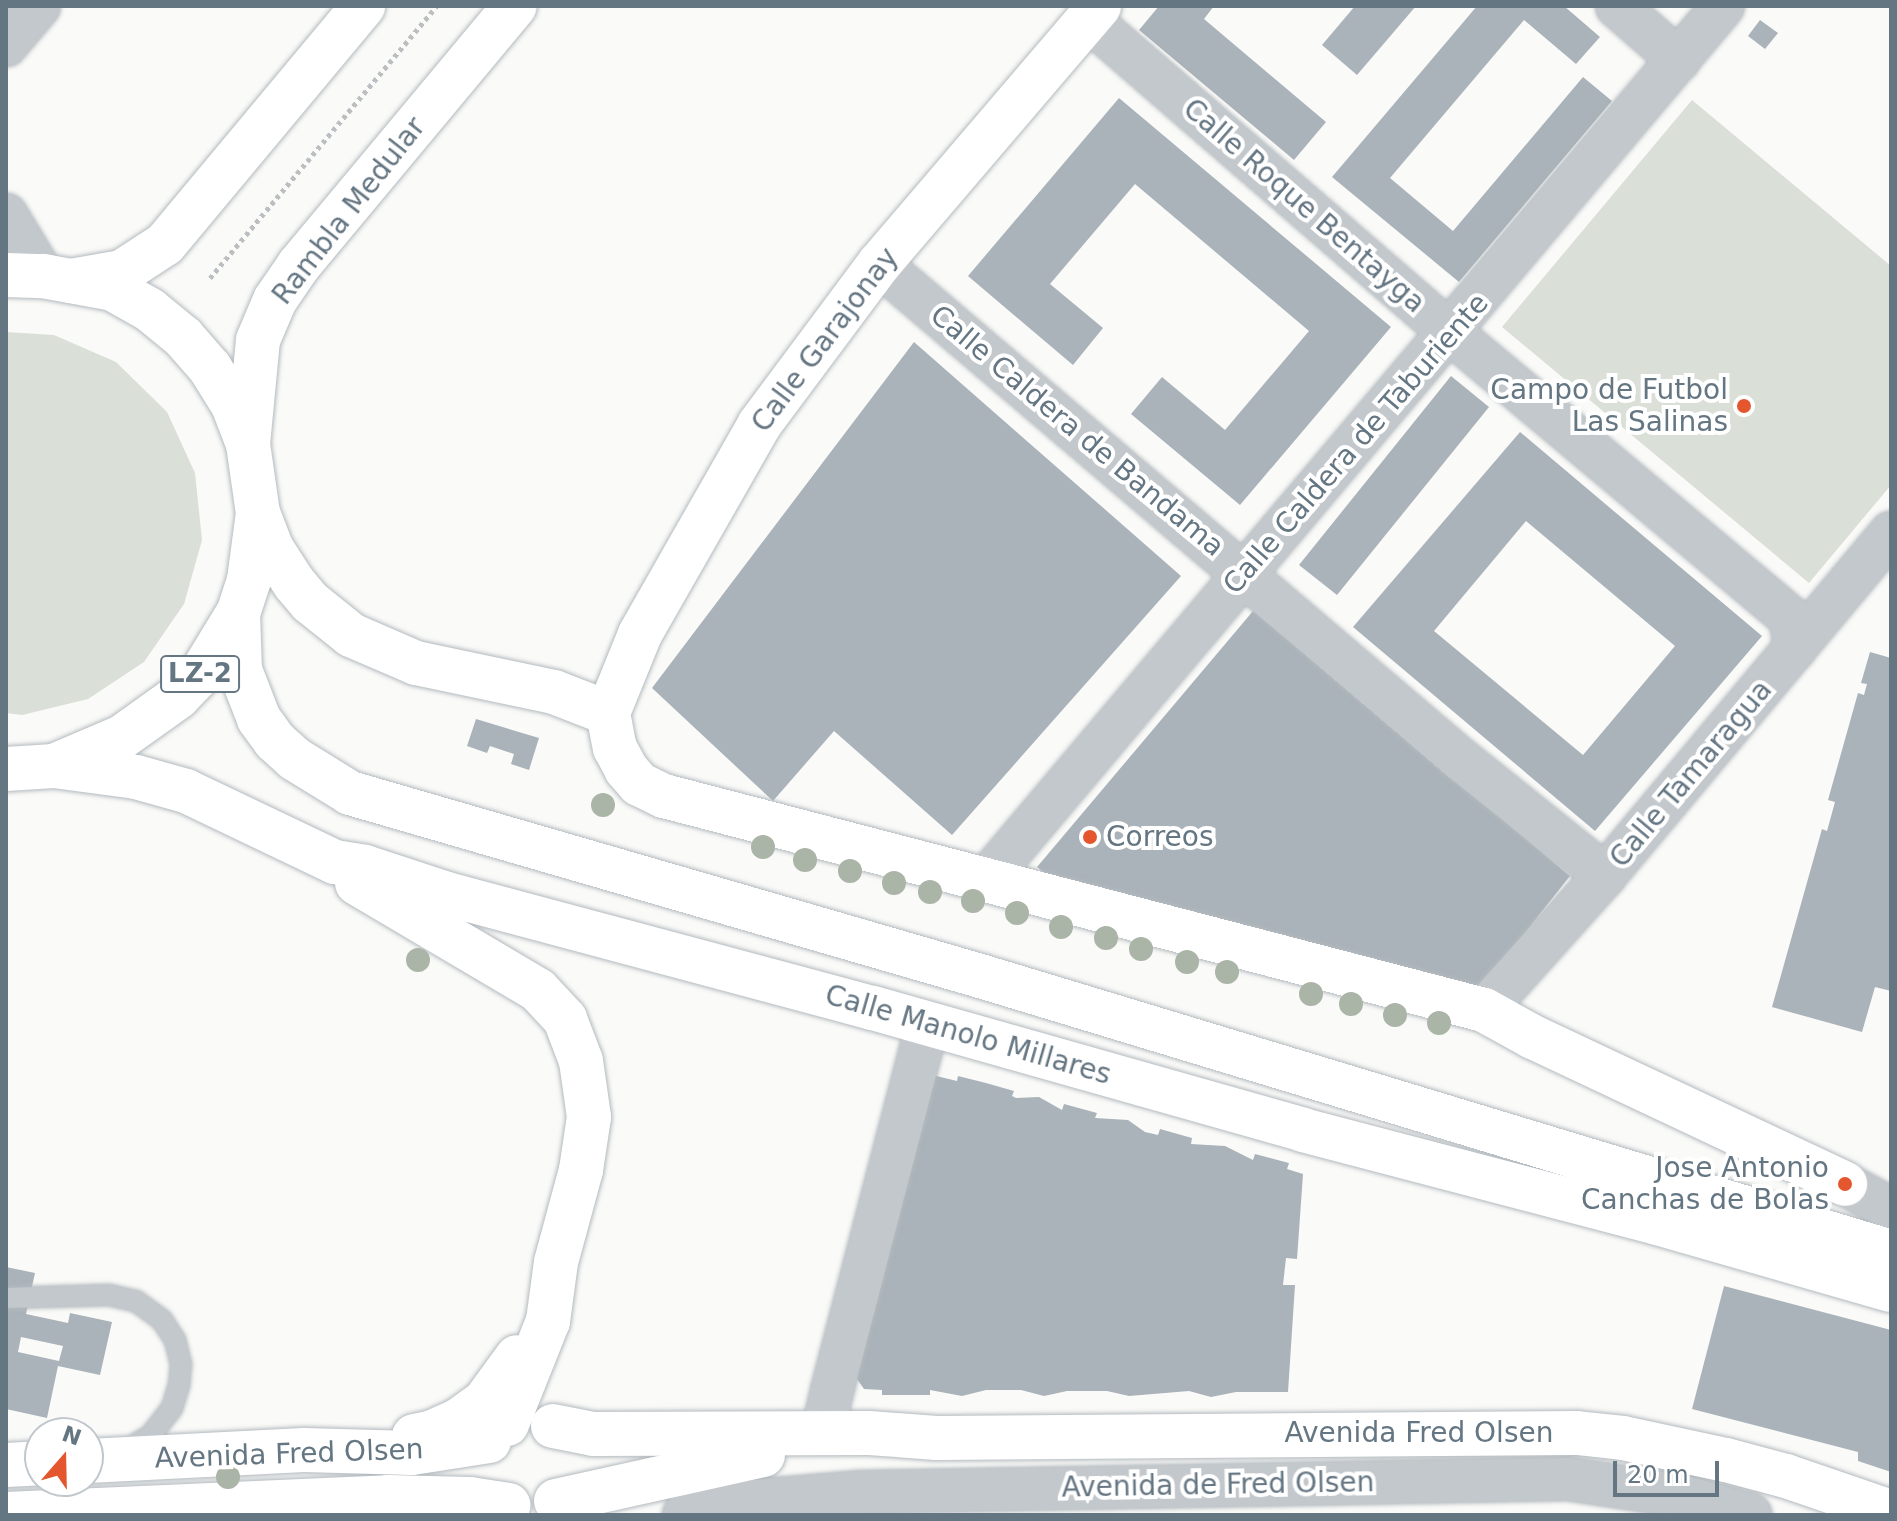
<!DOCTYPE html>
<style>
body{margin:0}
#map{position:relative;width:1897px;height:1521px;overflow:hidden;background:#fafaf8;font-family:"DejaVu Sans",sans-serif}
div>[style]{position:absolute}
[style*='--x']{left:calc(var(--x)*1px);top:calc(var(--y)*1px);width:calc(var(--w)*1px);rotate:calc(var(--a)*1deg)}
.green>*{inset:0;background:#dadfd7}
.building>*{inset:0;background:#aab3b9}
.path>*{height:5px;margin-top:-2.5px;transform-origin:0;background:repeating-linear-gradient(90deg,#bbbfc2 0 4px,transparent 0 8px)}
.roads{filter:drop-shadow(0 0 2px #b3babf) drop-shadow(0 0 2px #b3babf)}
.lane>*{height:20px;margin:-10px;padding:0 10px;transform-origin:10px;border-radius:10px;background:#c3c8cc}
.street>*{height:42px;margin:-21px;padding:0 21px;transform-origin:21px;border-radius:21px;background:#c3c8cc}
.secondary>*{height:44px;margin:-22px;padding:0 22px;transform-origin:22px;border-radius:22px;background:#fff}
.primary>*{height:44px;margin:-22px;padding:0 22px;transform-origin:22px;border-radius:22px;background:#fff}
.highway>*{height:44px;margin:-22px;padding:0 22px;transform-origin:22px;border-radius:22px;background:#fff}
.trees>*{width:24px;height:24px;margin:-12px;border-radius:50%;background:#aab4a7}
.dots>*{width:22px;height:22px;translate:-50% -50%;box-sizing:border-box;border:4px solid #fff;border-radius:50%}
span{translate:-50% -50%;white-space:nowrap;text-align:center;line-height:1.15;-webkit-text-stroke:8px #fff;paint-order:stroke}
.shield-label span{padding:2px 6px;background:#fff;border:2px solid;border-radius:6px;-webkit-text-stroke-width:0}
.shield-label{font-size:26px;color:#657683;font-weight:700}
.street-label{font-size:28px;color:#657683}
.poi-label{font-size:28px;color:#657683}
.right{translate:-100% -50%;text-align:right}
.left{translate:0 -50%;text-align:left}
.frame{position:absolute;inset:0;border:8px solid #657683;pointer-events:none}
.north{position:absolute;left:24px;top:1417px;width:80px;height:80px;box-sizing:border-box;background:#fff;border:2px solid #c1c8cd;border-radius:50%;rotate:20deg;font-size:22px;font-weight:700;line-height:32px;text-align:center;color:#657683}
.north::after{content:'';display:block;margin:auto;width:28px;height:36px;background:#e4572e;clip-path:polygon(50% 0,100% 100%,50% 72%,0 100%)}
.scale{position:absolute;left:1613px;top:1461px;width:106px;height:36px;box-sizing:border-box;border:4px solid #657683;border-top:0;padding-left:10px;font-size:24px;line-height:28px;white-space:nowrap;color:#657683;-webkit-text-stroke:6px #fff;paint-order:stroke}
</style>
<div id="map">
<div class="green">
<i style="clip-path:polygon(1692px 100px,1891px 266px,1891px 485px,1809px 583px,1502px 327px)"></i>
<i style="clip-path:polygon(6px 332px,54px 335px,116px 362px,167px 412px,195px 473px,202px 540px,184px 604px,144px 662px,88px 699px,22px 715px,6px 713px)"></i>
</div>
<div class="building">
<i style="clip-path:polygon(1159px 6px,1214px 6px,1204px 19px,1326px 122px,1294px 160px,1139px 30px)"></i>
<i style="clip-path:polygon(1355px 6px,1416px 6px,1357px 75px,1322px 45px)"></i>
<i style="clip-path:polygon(1477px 6px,1564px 6px,1600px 37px,1576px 64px,1524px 20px,1390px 178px,1453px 231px,1583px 77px,1612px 101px,1459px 282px,1332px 177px)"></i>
<i style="clip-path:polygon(1760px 20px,1778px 33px,1765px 49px,1748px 36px)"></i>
<i style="clip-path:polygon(1119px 98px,1391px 327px,1240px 505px,1131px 414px,1162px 377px,1225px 430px,1309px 331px,1135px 184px,1050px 284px,1103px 328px,1073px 365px,968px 276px)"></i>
<i style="clip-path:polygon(914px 342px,1181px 576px,952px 835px,834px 731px,773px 801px,652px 688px)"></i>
<i style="clip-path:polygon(1451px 376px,1489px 407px,1337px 595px,1299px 565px)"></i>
<i style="clip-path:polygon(evenodd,1520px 432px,1762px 636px,1595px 831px,1353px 627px,1520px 432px,1526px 521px,1675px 646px,1583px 755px,1434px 631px,1526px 521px)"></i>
<i style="clip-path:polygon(1253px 611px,1570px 876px,1475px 996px,1079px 902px,1037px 867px)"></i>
<i style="clip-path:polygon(1870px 652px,1891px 658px,1891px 991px,1875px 987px,1862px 1032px,1772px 1007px,1822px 829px,1827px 831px,1835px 802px,1828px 800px,1858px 693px,1864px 695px,1867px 684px,1861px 683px)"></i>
<i style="clip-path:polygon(476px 719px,539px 738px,529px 770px,511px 764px,514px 754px,490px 746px,487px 753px,467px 746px)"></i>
<i style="clip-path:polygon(928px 1074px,957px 1081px,958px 1076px,986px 1083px,1014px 1091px,1012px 1096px,1016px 1098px,1039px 1097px,1062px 1110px,1064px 1104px,1097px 1113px,1095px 1118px,1128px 1120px,1145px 1132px,1158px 1135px,1160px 1129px,1192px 1138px,1191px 1144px,1225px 1146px,1253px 1160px,1255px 1154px,1289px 1163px,1287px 1169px,1303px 1174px,1297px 1259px,1286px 1258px,1283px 1285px,1295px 1285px,1288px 1392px,1236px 1392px,1211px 1397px,1189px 1391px,1129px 1396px,1107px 1391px,1067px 1391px,1044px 1396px,1021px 1390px,986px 1390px,962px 1396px,930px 1390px,930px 1395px,882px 1395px,882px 1390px,864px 1389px,852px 1372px)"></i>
<i style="clip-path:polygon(evenodd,6px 1267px,35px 1273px,26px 1314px,68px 1323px,70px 1313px,112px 1322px,100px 1375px,58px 1366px,47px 1418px,6px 1409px,6px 1267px,21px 1337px,63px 1346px,59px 1361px,18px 1352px,21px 1337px)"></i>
<i style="clip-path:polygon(1724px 1286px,1891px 1330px,1891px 1472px,1858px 1461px,1858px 1452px,1692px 1409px)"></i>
</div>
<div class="path">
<i style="--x:210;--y:278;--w:354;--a:-50.2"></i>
</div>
<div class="roads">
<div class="lane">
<i style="--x:6;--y:1298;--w:103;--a:-1.7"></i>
<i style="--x:109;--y:1295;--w:28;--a:13"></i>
<i style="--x:136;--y:1301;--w:32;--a:36"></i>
<i style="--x:162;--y:1320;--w:24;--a:57"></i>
<i style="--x:175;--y:1340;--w:25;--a:76"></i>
<i style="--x:181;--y:1364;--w:21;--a:95"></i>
<i style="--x:179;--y:1385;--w:24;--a:107"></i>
<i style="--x:172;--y:1408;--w:36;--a:128"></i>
<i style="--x:150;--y:1436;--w:24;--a:150"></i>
</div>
<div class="street">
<i style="--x:1617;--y:6;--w:82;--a:41.1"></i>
<i style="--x:1088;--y:19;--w:480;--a:40.9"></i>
<i style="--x:1451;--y:333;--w:444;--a:40"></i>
<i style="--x:1791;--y:618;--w:31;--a:83"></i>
<i style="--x:6;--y:45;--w:51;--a:-49.8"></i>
<i style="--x:6;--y:215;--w:71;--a:58.8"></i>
<i style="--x:879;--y:264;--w:763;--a:40.43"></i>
<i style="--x:1460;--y:759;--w:186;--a:38.7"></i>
<i style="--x:986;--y:880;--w:1143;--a:-49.86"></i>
<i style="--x:1484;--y:1010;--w:181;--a:-48.1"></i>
<i style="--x:1605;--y:875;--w:446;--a:-50.1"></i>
<i style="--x:1845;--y:1184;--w:52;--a:28.5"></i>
<i style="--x:829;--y:1434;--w:21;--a:-95"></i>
<i style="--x:827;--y:1413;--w:23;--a:-77"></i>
<i style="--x:832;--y:1391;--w:380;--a:-75.4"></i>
<i style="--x:684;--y:1515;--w:38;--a:-17"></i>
<i style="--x:720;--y:1504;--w:143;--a:-4.8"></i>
<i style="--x:862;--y:1492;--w:706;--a:-1.05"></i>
<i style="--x:1568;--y:1479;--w:114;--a:8.6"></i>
<i style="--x:1681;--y:1496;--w:72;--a:15.4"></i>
</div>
<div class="secondary">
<i style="--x:258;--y:513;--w:39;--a:69"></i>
<i style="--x:272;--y:549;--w:40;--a:57.1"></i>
<i style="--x:294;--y:583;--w:25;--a:50"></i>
<i style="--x:310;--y:602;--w:53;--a:38.8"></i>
<i style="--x:351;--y:635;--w:71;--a:23.3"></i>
<i style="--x:416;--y:663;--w:141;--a:11.9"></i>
<i style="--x:554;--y:692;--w:58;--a:21.3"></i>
<i style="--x:238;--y:613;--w:57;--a:88"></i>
<i style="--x:240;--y:670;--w:53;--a:68.8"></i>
<i style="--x:259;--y:719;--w:27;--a:54"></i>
<i style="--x:275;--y:741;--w:27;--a:42"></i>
<i style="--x:295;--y:759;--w:65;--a:31.7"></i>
<i style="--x:350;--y:793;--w:663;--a:16.19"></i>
<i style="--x:987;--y:978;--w:945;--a:16.86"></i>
<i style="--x:608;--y:713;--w:36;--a:79"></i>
<i style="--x:615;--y:748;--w:24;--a:62"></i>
<i style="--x:626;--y:769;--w:20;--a:49"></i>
<i style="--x:639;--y:784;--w:28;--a:26"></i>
<i style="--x:664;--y:796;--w:847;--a:14.63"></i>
<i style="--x:1484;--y:1010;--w:56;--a:28.9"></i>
<i style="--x:1533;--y:1037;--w:345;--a:25.2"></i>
<i style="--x:608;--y:713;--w:85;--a:-67.9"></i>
<i style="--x:640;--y:634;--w:241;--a:-60.3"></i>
<i style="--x:759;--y:425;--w:201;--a:-53.3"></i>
<i style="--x:879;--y:264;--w:339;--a:-49.5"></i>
<i style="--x:54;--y:766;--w:83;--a:7.6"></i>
<i style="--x:136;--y:777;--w:52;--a:15.6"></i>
<i style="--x:186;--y:791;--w:165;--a:25.5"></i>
<i style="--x:335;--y:862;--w:30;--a:9"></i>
<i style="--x:365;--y:867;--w:86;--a:18.2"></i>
<i style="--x:447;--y:894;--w:441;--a:15"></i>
<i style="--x:873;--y:1008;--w:447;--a:15.8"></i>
<i style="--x:1303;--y:1130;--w:366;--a:14.7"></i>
<i style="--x:1657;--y:1223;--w:243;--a:16"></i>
<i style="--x:357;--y:883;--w:210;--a:30.6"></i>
<i style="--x:538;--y:990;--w:40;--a:47"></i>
<i style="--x:565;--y:1019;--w:45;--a:69.1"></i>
<i style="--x:581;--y:1061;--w:57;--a:81.9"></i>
<i style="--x:589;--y:1117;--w:54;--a:98.6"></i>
<i style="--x:581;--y:1170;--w:95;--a:105.2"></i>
<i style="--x:556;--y:1262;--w:60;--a:97.7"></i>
<i style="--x:548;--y:1321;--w:111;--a:111.7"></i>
<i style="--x:553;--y:1426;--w:41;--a:11.3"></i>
<i style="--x:593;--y:1434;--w:276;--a:-0.2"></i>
<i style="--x:869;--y:1433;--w:68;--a:4.2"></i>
<i style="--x:937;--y:1438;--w:640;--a:-0.45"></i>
<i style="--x:1577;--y:1433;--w:46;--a:6.2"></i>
<i style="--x:1623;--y:1438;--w:105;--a:12.1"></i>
<i style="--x:1726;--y:1460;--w:62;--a:14.9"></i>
<i style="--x:1786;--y:1476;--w:111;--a:18.9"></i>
<i style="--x:414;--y:1436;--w:16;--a:-11"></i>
<i style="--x:430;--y:1433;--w:32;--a:-24"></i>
<i style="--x:459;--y:1420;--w:32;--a:-36"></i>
<i style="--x:485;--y:1401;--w:54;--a:-54"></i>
<i style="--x:88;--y:1461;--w:216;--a:-2.9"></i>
<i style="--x:304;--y:1450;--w:108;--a:1.6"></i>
<i style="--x:412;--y:1453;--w:78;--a:-8.9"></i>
<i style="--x:6;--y:1465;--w:34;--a:-3"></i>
<i style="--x:556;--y:1501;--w:212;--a:-12.5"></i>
<i style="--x:6;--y:1514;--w:382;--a:-2.5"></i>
<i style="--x:388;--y:1497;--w:82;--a:1.4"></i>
<i style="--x:470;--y:1499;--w:39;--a:9"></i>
</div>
<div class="primary">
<i style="--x:71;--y:281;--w:52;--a:-10"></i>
<i style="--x:122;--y:272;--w:51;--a:-33.1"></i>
<i style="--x:165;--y:244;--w:310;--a:-50.2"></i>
<i style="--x:248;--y:444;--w:104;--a:-84.5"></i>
<i style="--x:258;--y:340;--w:43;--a:-67"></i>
<i style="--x:275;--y:300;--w:42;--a:-55.6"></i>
<i style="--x:299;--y:265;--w:337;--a:-50.2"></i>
</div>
<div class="highway">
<i style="--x:6;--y:275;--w:37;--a:2"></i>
<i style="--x:43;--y:276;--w:71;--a:10.5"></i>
<i style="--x:113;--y:289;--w:43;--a:29.6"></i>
<i style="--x:150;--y:310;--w:43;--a:39.3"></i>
<i style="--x:183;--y:337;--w:41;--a:48.9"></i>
<i style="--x:210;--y:368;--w:44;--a:58.1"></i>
<i style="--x:233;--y:405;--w:42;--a:69"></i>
<i style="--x:248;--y:444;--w:70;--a:81.8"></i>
<i style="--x:258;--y:513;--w:68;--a:97.7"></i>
<i style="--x:249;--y:580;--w:35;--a:108"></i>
<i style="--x:238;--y:613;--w:69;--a:121.4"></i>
<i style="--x:202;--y:672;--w:35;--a:134"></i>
<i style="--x:178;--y:697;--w:69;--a:144.5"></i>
<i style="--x:122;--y:737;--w:74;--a:156.9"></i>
<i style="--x:54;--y:766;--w:48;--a:176.4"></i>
</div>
</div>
<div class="trees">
<i style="left:603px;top:805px"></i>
<i style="left:763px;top:847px"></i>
<i style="left:805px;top:860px"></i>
<i style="left:850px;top:871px"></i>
<i style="left:894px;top:883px"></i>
<i style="left:930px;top:892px"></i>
<i style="left:973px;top:901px"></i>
<i style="left:1017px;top:913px"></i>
<i style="left:1061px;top:927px"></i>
<i style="left:1106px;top:938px"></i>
<i style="left:1141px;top:949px"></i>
<i style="left:418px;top:960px"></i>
<i style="left:1187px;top:962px"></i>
<i style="left:1227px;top:972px"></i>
<i style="left:1311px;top:994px"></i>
<i style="left:1351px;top:1004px"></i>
<i style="left:1395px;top:1015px"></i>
<i style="left:1439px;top:1023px"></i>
<i style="left:228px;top:1477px"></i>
</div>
<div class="dots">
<i style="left:1744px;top:406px;background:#e4572e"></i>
<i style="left:1090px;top:837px;background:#e4572e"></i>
<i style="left:1845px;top:1184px;background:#e4572e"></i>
</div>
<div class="shield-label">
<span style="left:200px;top:674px">LZ-2</span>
</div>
<div class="street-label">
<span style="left:1304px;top:206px;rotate:41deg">Calle Roque Bentayga</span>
<span style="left:349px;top:211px;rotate:-52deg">Rambla Medular</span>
<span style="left:825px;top:340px;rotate:-53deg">Calle Garajonay</span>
<span style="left:1077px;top:431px;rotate:40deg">Calle Caldera de Bandama</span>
<span style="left:1356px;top:444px;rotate:-49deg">Calle Caldera de Taburiente</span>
<span style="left:1691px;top:774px;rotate:-50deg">Calle Tamaragua</span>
<span style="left:968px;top:1035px;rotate:16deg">Calle Manolo Millares</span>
<span style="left:1419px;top:1433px">Avenida Fred Olsen</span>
<span style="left:289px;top:1454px;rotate:-2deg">Avenida Fred Olsen</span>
<span style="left:1218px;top:1485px;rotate:-1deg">Avenida de Fred Olsen</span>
</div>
<div class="poi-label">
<span class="right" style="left:1728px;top:406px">Campo de Futbol<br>Las Salinas</span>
<span class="left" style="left:1106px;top:837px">Correos</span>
<span class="right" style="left:1829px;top:1184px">Jose Antonio<br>Canchas de Bolas</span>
</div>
<div class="frame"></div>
<div class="north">N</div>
<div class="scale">20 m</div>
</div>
